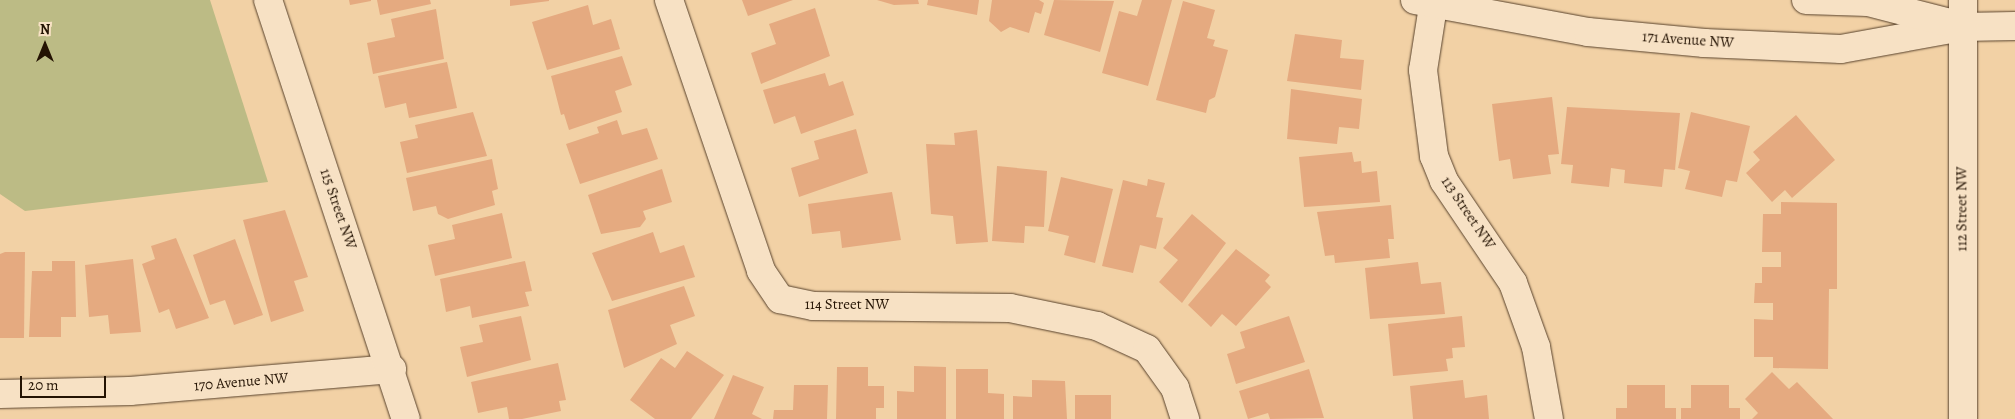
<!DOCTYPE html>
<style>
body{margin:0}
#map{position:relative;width:2015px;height:419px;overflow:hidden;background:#f2d1a5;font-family:Alegreya,serif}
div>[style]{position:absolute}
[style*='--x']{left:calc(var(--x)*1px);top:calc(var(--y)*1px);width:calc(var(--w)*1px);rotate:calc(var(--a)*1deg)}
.green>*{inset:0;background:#bcbb85}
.building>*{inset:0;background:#e5aa80}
.roads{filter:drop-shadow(0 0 1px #58422c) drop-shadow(0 0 1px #58422c)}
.minor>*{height:28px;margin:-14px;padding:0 14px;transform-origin:14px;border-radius:14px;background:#f7e1c4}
.tertiary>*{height:28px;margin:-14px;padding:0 14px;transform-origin:14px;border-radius:14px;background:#f7e1c4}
.secondary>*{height:28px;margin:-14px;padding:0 14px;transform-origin:14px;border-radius:14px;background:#f7e1c4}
span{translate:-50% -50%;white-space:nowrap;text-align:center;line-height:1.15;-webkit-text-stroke:5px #f7e1c4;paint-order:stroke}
.street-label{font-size:15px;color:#241303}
.north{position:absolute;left:20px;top:20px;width:50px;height:50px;-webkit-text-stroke:4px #f7e1c4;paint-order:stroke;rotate:0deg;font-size:14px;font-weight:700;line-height:20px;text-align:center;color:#241303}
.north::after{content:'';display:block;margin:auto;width:18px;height:22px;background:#241303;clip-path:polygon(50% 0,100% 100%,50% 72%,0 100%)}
.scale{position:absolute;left:20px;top:376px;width:86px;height:22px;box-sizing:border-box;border:2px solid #241303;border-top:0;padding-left:6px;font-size:15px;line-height:18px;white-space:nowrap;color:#241303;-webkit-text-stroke:4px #f7e1c4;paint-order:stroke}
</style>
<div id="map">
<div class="green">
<i style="clip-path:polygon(0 0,210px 0,268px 182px,25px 211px,0 194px)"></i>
</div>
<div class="building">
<i style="clip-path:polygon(349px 0,371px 0,371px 1px,350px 5px)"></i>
<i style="clip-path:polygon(377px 0,430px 0,431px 4px,380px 15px)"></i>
<i style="clip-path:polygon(510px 0,549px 0,549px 1px,510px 6px)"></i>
<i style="clip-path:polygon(742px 0,793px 0,748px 16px)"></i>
<i style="clip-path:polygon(877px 0,918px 0,919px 4px,894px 5px)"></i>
<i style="clip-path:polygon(928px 0,979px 0,977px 15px,927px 5px)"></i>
<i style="clip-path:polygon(992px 0,1039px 0,1044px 3px,1041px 14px,1035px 12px,1029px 33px,1010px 27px,1001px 32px,989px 21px)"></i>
<i style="clip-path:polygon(1054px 0,1114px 1px,1100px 52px,1044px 35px)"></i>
<i style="clip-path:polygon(1142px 0,1172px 0,1148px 86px,1102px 73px,1119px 11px,1137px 16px)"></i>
<i style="clip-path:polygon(1183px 1px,1215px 10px,1207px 38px,1215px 40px,1213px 46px,1228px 50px,1215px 97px,1209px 100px,1206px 113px,1156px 100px)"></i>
<i style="clip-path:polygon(588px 5px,593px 25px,611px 19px,620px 49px,547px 70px,532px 22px)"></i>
<i style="clip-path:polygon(815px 8px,830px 56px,761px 84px,751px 53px,776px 44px,769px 24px)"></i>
<i style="clip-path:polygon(436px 9px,444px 59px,373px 74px,367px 43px,395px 37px,391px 19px)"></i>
<i style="clip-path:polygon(1295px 34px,1342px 40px,1340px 58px,1364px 60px,1361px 90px,1287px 81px)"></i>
<i style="clip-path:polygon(622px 56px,632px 85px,615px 91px,622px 112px,569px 130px,564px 114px,561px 115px,551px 76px)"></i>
<i style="clip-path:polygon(447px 62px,457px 108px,409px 118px,406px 103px,385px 108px,378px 76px)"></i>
<i style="clip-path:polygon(825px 73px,829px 86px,843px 81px,854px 115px,801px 134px,795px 116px,774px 124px,763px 90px)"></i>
<i style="clip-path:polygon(1291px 89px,1362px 99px,1359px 129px,1339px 127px,1337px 144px,1287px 139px)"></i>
<i style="clip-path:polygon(1552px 97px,1559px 154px,1548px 155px,1551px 174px,1513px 179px,1510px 159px,1499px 161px,1492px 104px)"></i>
<i style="clip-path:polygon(1567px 107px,1680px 113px,1675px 170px,1664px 169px,1662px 187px,1624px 183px,1625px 170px,1611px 168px,1609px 187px,1571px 183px,1573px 165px,1561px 164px)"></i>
<i style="clip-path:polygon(473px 112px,487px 156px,407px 173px,400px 142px,418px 138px,415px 125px)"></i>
<i style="clip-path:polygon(1691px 112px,1750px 126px,1737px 182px,1726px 180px,1722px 197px,1685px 189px,1690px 171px,1678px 168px)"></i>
<i style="clip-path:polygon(1796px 115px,1835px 160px,1792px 198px,1785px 190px,1772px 202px,1746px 173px,1760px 160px,1753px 152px)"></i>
<i style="clip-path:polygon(617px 120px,622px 135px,647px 128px,658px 159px,580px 184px,566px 144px,599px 133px,597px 127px)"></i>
<i style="clip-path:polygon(856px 129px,868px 173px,799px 197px,791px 168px,819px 159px,814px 141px)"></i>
<i style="clip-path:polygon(977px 130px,988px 242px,956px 244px,953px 216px,931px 214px,926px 144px,955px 145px,954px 133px)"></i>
<i style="clip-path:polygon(1352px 152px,1354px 162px,1361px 161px,1362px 173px,1377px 171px,1380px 202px,1304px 207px,1299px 157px)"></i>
<i style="clip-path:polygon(492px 159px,498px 189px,492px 191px,495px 205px,448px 219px,438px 214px,436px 206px,413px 211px,406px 178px)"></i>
<i style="clip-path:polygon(997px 166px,1047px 171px,1044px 227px,1025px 226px,1024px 243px,992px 241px)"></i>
<i style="clip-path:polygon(662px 169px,672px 202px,643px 211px,646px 219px,640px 227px,601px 234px,588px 195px)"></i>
<i style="clip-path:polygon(1061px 177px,1113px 189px,1095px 263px,1064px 255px,1069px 236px,1048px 231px)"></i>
<i style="clip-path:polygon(1148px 179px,1165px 183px,1156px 217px,1163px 218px,1156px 249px,1140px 245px,1133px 273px,1102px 266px,1123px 180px,1147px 186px)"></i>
<i style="clip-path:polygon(892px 192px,901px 240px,842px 248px,840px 231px,812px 234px,808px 204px)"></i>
<i style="clip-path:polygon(1781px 202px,1837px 203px,1837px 289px,1829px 289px,1828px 369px,1773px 368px,1773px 357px,1754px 357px,1754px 319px,1773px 320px,1773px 303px,1754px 303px,1755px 283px,1762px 283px,1762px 267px,1781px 267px,1781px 252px,1762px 252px,1763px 214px,1781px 214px)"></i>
<i style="clip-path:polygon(1391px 205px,1394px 239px,1388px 239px,1390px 258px,1335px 263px,1334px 255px,1325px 256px,1317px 212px)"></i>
<i style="clip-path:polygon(285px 210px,308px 277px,294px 281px,304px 311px,271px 322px,243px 220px)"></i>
<i style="clip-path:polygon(502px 213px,512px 258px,435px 276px,428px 245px,455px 239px,452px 225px)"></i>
<i style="clip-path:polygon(1192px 214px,1226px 243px,1182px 303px,1159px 282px,1178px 260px,1163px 248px)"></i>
<i style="clip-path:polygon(653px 232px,660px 253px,684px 245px,695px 277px,612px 301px,592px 253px)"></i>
<i style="clip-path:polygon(176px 238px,209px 318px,176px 329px,169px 309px,159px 313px,142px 264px,155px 259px,151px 246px)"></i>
<i style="clip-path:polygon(235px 239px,263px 315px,234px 325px,225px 300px,210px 305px,193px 255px)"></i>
<i style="clip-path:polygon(1236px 249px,1270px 275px,1265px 281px,1271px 287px,1236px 326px,1222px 314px,1211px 327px,1188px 305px)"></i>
<i style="clip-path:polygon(5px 252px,25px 252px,24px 338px,0 338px,0 254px)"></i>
<i style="clip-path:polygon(133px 259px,141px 332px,110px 334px,108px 315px,89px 317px,85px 265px)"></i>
<i style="clip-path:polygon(52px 261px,75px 261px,76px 317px,61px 317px,61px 337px,29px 337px,32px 271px,52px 271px)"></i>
<i style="clip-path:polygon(525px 261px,532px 291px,525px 292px,529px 306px,472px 318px,470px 306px,446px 312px,440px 279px)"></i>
<i style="clip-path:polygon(1418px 262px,1421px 284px,1441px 282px,1445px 314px,1370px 319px,1365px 268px)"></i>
<i style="clip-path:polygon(684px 286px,695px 316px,670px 325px,677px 344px,624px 368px,608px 310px)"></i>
<i style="clip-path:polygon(521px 316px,531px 360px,467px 377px,460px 347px,483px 342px,479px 325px)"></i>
<i style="clip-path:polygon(1289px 316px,1305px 362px,1236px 384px,1227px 354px,1245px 348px,1240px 332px)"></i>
<i style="clip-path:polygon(1462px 316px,1465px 347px,1452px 348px,1453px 358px,1446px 359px,1448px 371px,1393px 376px,1388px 324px)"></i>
<i style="clip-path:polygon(687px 351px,724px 375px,691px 419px,655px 419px,630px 400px,661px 358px,675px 368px)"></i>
<i style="clip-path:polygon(558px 363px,566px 400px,559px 401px,561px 411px,522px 419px,509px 419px,507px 407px,478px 413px,471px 382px)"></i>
<i style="clip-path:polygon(914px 366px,946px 367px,946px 419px,897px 419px,897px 391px,914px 392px)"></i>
<i style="clip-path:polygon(837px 367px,868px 367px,868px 386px,884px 386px,884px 408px,876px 408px,876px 419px,836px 419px)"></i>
<i style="clip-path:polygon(956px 369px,988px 369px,988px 393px,1004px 394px,1004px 419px,956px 419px)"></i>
<i style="clip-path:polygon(1309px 369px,1324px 418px,1270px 419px,1268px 413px,1248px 419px,1239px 391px)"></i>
<i style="clip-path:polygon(1772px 372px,1789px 389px,1797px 382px,1833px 419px,1752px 419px,1758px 413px,1745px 399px)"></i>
<i style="clip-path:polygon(733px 375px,764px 387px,752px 414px,762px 419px,714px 419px)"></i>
<i style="clip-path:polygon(1032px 380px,1065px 381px,1067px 419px,1013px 419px,1013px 396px,1032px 397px)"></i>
<i style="clip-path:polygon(1463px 380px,1465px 398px,1487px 395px,1489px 419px,1413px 419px,1410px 386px)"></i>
<i style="clip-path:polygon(794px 385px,828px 385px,827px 419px,773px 419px,774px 410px,793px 410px)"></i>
<i style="clip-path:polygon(1627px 385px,1665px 385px,1665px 408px,1676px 408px,1676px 419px,1616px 419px,1616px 408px,1627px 408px)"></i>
<i style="clip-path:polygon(1691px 385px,1729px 385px,1729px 408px,1740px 408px,1740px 419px,1681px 419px,1681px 408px,1691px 408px)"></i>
<i style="clip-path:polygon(1075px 395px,1111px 395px,1111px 419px,1075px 419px)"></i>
</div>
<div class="roads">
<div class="minor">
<i style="--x:669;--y:0;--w:286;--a:71.2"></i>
<i style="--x:761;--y:271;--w:34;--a:56"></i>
<i style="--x:780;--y:299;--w:34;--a:12"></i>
<i style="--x:813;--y:306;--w:197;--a:0.6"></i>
<i style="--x:1010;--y:308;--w:89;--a:11.7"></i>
<i style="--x:1097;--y:326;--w:55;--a:24.7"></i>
<i style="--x:1147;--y:349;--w:48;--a:54.3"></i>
<i style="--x:1175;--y:388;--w:33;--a:72"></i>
<i style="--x:1434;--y:0;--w:71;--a:98.9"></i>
<i style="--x:1423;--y:70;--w:87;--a:82.7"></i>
<i style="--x:1434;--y:156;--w:27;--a:68"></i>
<i style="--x:1444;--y:181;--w:123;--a:55.9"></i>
<i style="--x:1513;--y:283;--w:68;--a:70.2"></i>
<i style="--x:1536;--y:347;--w:73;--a:79.8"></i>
<i style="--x:0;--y:394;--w:130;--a:-1.3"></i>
<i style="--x:130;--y:391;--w:263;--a:-4.8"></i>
</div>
<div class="tertiary">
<i style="--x:268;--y:0;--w:441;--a:71.8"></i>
<i style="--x:1415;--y:0;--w:176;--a:10.5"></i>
<i style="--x:1588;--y:32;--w:117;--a:5.4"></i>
<i style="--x:1704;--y:43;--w:137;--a:2.5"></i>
<i style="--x:1841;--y:49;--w:123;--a:-10.3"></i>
<i style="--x:1962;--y:27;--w:53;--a:-1.1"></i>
<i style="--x:1806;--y:0;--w:62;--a:1.8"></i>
<i style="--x:1868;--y:2;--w:89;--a:14.3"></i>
</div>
<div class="secondary">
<i style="--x:1963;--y:419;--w:419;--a:-90"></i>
</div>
</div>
<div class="street-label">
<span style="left:1688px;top:40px;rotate:4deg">171 Avenue NW</span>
<span style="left:338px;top:209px;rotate:71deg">115 Street NW</span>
<span style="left:1962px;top:209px;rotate:-90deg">112 Street NW</span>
<span style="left:1468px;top:213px;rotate:56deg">113 Street NW</span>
<span style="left:847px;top:305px">114 Street NW</span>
<span style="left:241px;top:382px;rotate:-5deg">170 Avenue NW</span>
</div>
<div class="north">N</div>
<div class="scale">20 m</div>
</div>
